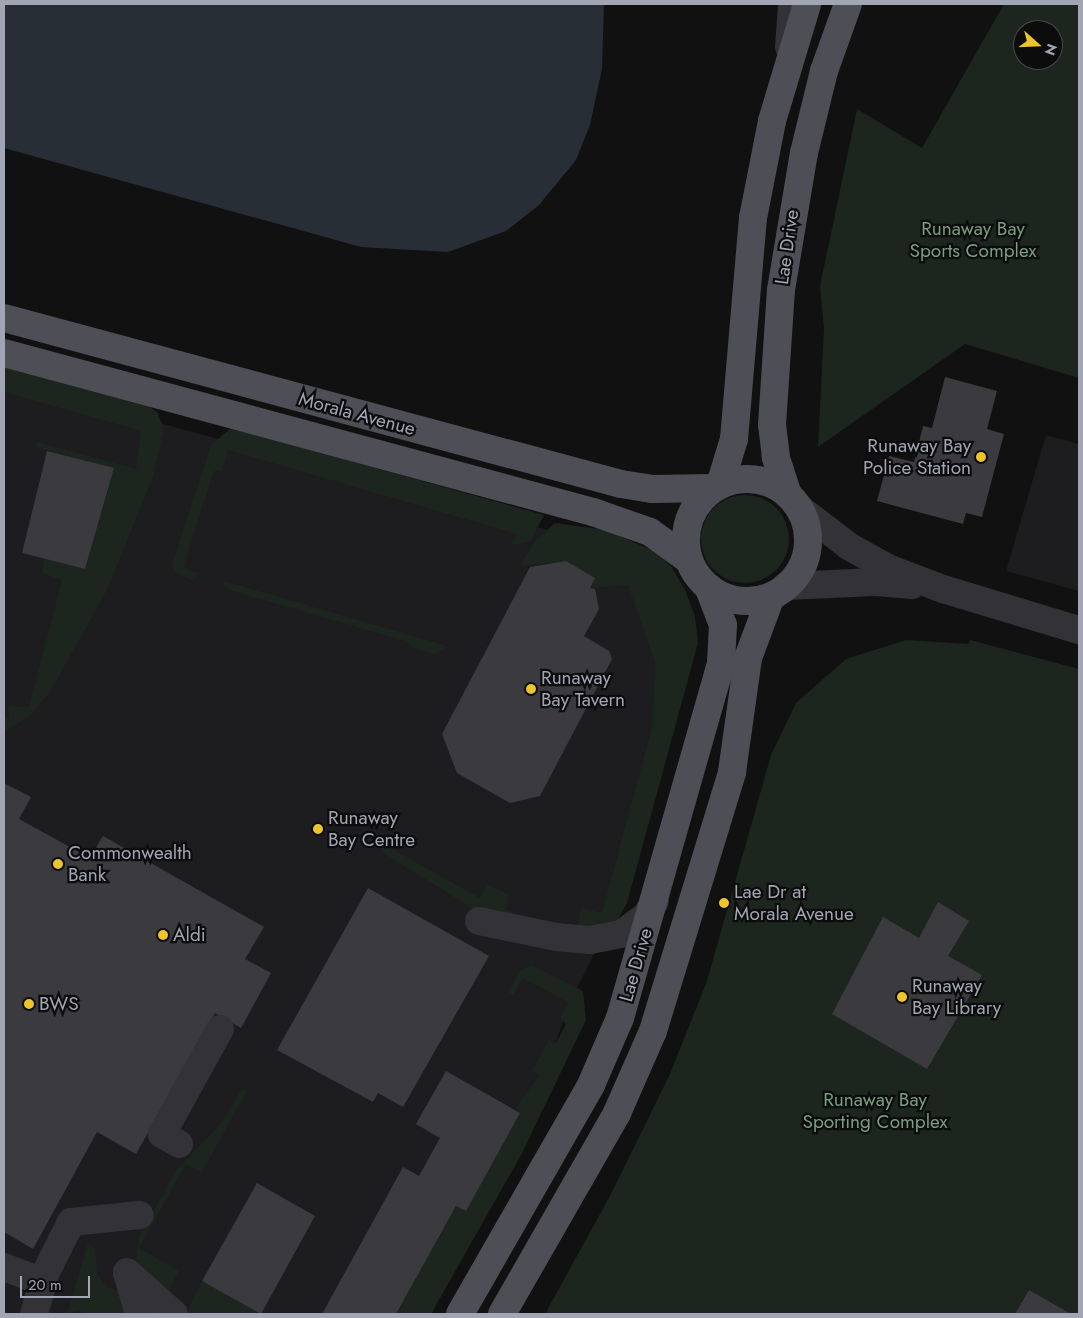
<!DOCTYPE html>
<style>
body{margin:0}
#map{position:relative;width:1083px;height:1318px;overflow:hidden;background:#111112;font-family:Jost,sans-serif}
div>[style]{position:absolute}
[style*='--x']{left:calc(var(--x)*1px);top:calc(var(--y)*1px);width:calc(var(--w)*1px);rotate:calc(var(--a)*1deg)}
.built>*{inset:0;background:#1d1d1f}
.green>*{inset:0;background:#1d251f}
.round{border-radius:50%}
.water>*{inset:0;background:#282e36}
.building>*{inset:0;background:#3b3b3f}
.minor>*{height:28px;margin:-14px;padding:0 14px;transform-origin:14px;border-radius:14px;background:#323237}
.major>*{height:28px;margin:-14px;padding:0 14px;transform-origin:14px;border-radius:14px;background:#4e4f56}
.major>.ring{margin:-14px;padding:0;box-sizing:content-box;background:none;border:28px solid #4e4f56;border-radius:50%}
.dots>*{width:14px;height:14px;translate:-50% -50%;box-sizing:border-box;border:2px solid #0c0c0d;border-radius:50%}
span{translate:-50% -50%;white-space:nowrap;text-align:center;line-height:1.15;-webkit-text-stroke:4.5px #0c0c0d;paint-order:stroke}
.park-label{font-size:19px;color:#799e80}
.street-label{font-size:19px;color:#a2a5b3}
.poi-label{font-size:19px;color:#a2a5b3}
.right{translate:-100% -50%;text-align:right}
.left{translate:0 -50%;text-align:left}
.frame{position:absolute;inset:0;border:5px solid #a2a5b3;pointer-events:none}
.north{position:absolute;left:1013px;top:20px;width:50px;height:50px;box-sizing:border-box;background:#0c0c0d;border:1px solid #48494f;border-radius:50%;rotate:110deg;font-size:14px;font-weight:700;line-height:20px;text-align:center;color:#a2a5b3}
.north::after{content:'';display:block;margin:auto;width:18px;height:22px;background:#eec42d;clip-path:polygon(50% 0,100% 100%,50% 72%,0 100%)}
.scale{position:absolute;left:20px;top:1276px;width:70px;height:22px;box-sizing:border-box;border:2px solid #a2a5b3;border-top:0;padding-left:6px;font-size:15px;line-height:18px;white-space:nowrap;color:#a2a5b3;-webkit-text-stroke:4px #0c0c0d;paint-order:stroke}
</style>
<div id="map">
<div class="built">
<i style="clip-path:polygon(4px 380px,548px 530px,628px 585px,666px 665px,660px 731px,599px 944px,569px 1004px,544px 1077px,415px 1314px,4px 1314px)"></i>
<i style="clip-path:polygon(1046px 435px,1079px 444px,1079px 591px,1006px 571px)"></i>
</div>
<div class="green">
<i style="clip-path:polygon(evenodd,1004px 4px,1079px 4px,1079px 378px,965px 344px,818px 447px,824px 329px,820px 286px,857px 109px,922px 148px,1004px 4px,1023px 30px,1053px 30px,1053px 60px,1023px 60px,1023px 30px)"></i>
<i style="clip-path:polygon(4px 367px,148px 406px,157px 412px,164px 429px,153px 477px,107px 590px,50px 692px,29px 717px,4px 731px,4px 719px,9px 718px,8px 706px,29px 707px,62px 580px,42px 573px,44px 559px,85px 569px,114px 469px,36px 447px,37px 442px,136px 469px,141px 431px,4px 392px)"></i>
<i style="clip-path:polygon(230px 429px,246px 432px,544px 515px,531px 540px,518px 545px,512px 543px,517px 534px,228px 450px,222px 471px,214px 471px,183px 568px,200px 574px,193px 581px,174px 571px,172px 565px,211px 445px)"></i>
<i class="round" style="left:701px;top:495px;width:88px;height:88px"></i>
<i style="clip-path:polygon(555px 523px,606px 530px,656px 552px,671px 566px,685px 590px,695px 616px,698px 643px,627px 903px,617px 921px,596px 930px,578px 928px,577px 932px,477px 911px,383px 853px,380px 843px,393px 831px,387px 846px,480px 898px,487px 884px,508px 894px,506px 910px,528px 917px,577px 928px,581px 908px,602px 913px,653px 724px,655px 662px,628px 585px,590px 588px,594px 578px,566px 561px,520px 566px,535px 541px)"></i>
<i style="clip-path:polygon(224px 581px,386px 628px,450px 647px,433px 654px,415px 649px,406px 641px,232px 591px,223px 585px)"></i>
<i style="clip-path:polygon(906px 640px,968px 644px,970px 640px,1079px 669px,1079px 1314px,545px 1314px,610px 1196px,670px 1074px,707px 981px,771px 755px,796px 703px,846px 659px)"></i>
<i style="clip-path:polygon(531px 965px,583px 991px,586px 1020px,521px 1155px,431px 1314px,396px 1314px,456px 1206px,466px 1211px,520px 1113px,516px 1108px,539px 1075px,532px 1070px,549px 1040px,556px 1043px,566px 1024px,560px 1017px,569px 1003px,523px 978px,513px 995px,508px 992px,520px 971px)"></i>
<i style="clip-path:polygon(242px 1089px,247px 1091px,202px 1172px,186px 1164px,139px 1248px,179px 1271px,166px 1294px,138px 1266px,136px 1252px,140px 1236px,176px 1170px,220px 1125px)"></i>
<i style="clip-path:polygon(88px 1243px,95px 1249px,98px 1276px,107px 1287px,125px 1294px,131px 1314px,85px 1314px,78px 1310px,67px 1314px)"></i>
<i style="clip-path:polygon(202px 1281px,261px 1314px,186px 1314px)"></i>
</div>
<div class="water">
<i style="clip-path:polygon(4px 4px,604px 4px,602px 69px,590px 125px,576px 160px,539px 205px,506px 231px,448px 252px,361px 247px,4px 148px)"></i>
</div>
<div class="building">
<i style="clip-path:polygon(945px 377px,997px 391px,987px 429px,1004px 434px,982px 517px,966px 513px,963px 524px,877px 501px,889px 456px,914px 462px,923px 426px,932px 428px)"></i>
<i style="clip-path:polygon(47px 451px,114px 468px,85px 569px,22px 553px)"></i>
<i style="clip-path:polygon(566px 561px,595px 578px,590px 588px,595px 589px,599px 609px,584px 636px,609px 651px,612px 659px,540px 796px,510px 803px,457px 773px,442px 734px,530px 567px)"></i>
<i style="clip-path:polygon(4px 783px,31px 797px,19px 819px,90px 858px,103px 836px,264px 927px,245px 959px,271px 973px,241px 1028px,215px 1013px,136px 1154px,97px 1132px,33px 1249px,4px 1232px)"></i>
<i style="clip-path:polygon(368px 888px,489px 956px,403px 1107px,378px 1093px,373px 1102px,277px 1050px)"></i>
<i style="clip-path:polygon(938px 902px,969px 921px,948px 956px,982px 975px,927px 1069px,832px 1014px,883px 917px,919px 938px)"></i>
<i style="clip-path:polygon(446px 1071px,520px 1113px,466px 1211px,456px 1206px,396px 1314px,322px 1314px,403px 1167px,419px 1176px,440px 1138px,416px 1124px)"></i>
<i style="clip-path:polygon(257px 1183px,315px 1216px,261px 1314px,202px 1281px)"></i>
<i style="clip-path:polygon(1029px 1290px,1071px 1314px,1015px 1314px)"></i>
</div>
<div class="minor">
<i style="--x:789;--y:47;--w:43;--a:-86"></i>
<i style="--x:799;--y:508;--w:64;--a:37.4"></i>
<i style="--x:850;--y:547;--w:43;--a:28.9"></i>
<i style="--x:888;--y:568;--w:59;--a:20.9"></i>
<i style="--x:943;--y:589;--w:142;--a:16.8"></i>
<i style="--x:786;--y:586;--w:90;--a:-2.5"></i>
<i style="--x:876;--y:582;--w:36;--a:5"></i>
<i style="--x:479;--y:921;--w:79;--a:11.7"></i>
<i style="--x:556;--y:937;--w:34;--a:5"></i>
<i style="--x:590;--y:940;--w:32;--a:-11"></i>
<i style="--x:621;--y:934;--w:31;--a:-36"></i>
<i style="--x:646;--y:916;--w:17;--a:-59"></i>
<i style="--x:179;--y:1144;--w:20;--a:-150"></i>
<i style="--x:162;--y:1134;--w:120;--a:-61.1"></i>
<i style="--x:4;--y:1267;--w:42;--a:21"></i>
<i style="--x:127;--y:1272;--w:63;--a:41.8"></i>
<i style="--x:127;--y:1273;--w:43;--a:73.7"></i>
<i style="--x:34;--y:1314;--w:44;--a:-74.1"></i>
<i style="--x:46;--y:1272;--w:56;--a:-63.4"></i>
<i style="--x:71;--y:1222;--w:69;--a:-5.8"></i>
</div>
<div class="major">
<i style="--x:4;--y:318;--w:639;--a:15.06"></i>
<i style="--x:621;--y:484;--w:31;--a:9"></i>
<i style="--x:652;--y:489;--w:61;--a:-0.9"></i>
<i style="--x:4;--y:353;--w:610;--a:15.11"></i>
<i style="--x:593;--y:512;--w:60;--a:19.3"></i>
<i style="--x:650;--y:532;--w:48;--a:35.7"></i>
<i class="ring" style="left:686px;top:479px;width:94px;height:94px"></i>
<i style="--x:720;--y:485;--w:48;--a:-73.1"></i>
<i style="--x:734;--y:439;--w:222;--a:-85.1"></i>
<i style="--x:753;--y:218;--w:99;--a:-78.9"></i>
<i style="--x:772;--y:121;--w:122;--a:-73.3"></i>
<i style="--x:788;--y:495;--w:40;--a:-108"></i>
<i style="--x:776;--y:457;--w:32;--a:-97"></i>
<i style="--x:772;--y:425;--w:135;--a:-86.2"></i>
<i style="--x:781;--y:290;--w:139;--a:-80.5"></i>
<i style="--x:804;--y:153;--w:84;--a:-76.3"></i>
<i style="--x:824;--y:71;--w:71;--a:-70.3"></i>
<i style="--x:460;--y:1314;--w:264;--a:-60.2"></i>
<i style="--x:591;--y:1085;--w:73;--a:-66.6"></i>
<i style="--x:620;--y:1018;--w:369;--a:-74.1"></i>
<i style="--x:721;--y:663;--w:38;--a:-87"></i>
<i style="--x:723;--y:625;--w:40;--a:-111"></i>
<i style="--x:502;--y:1314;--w:232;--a:-60.2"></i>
<i style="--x:617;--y:1113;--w:90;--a:-66.3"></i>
<i style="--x:653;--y:1031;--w:271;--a:-73"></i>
<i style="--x:732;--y:772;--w:115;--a:-82"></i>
<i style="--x:748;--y:658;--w:66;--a:-69.6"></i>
</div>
<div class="dots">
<i style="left:981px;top:457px;background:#eec42d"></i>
<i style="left:531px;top:689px;background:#eec42d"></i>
<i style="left:318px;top:829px;background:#eec42d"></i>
<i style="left:58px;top:864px;background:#eec42d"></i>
<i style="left:724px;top:903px;background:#eec42d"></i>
<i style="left:163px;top:935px;background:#eec42d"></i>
<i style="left:902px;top:997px;background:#eec42d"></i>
<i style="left:29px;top:1004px;background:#eec42d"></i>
</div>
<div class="park-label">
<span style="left:973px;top:240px">Runaway Bay<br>Sports Complex</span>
<span style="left:875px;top:1111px">Runaway Bay<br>Sporting Complex</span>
</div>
<div class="street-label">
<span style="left:787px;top:247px;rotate:-82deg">Lae Drive</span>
<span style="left:357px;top:414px;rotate:15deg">Morala Avenue</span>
<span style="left:636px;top:965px;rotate:-74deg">Lae Drive</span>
</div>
<div class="poi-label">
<span class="right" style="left:971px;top:457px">Runaway Bay<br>Police Station</span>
<span class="left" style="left:541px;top:689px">Runaway<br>Bay Tavern</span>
<span class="left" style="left:328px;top:829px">Runaway<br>Bay Centre</span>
<span class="left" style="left:68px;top:864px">Commonwealth<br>Bank</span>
<span class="left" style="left:734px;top:903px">Lae Dr at<br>Morala Avenue</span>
<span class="left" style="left:173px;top:935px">Aldi</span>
<span class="left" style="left:912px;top:997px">Runaway<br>Bay Library</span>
<span class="left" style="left:39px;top:1004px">BWS</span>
</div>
<div class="frame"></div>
<div class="north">N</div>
<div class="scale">20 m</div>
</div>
